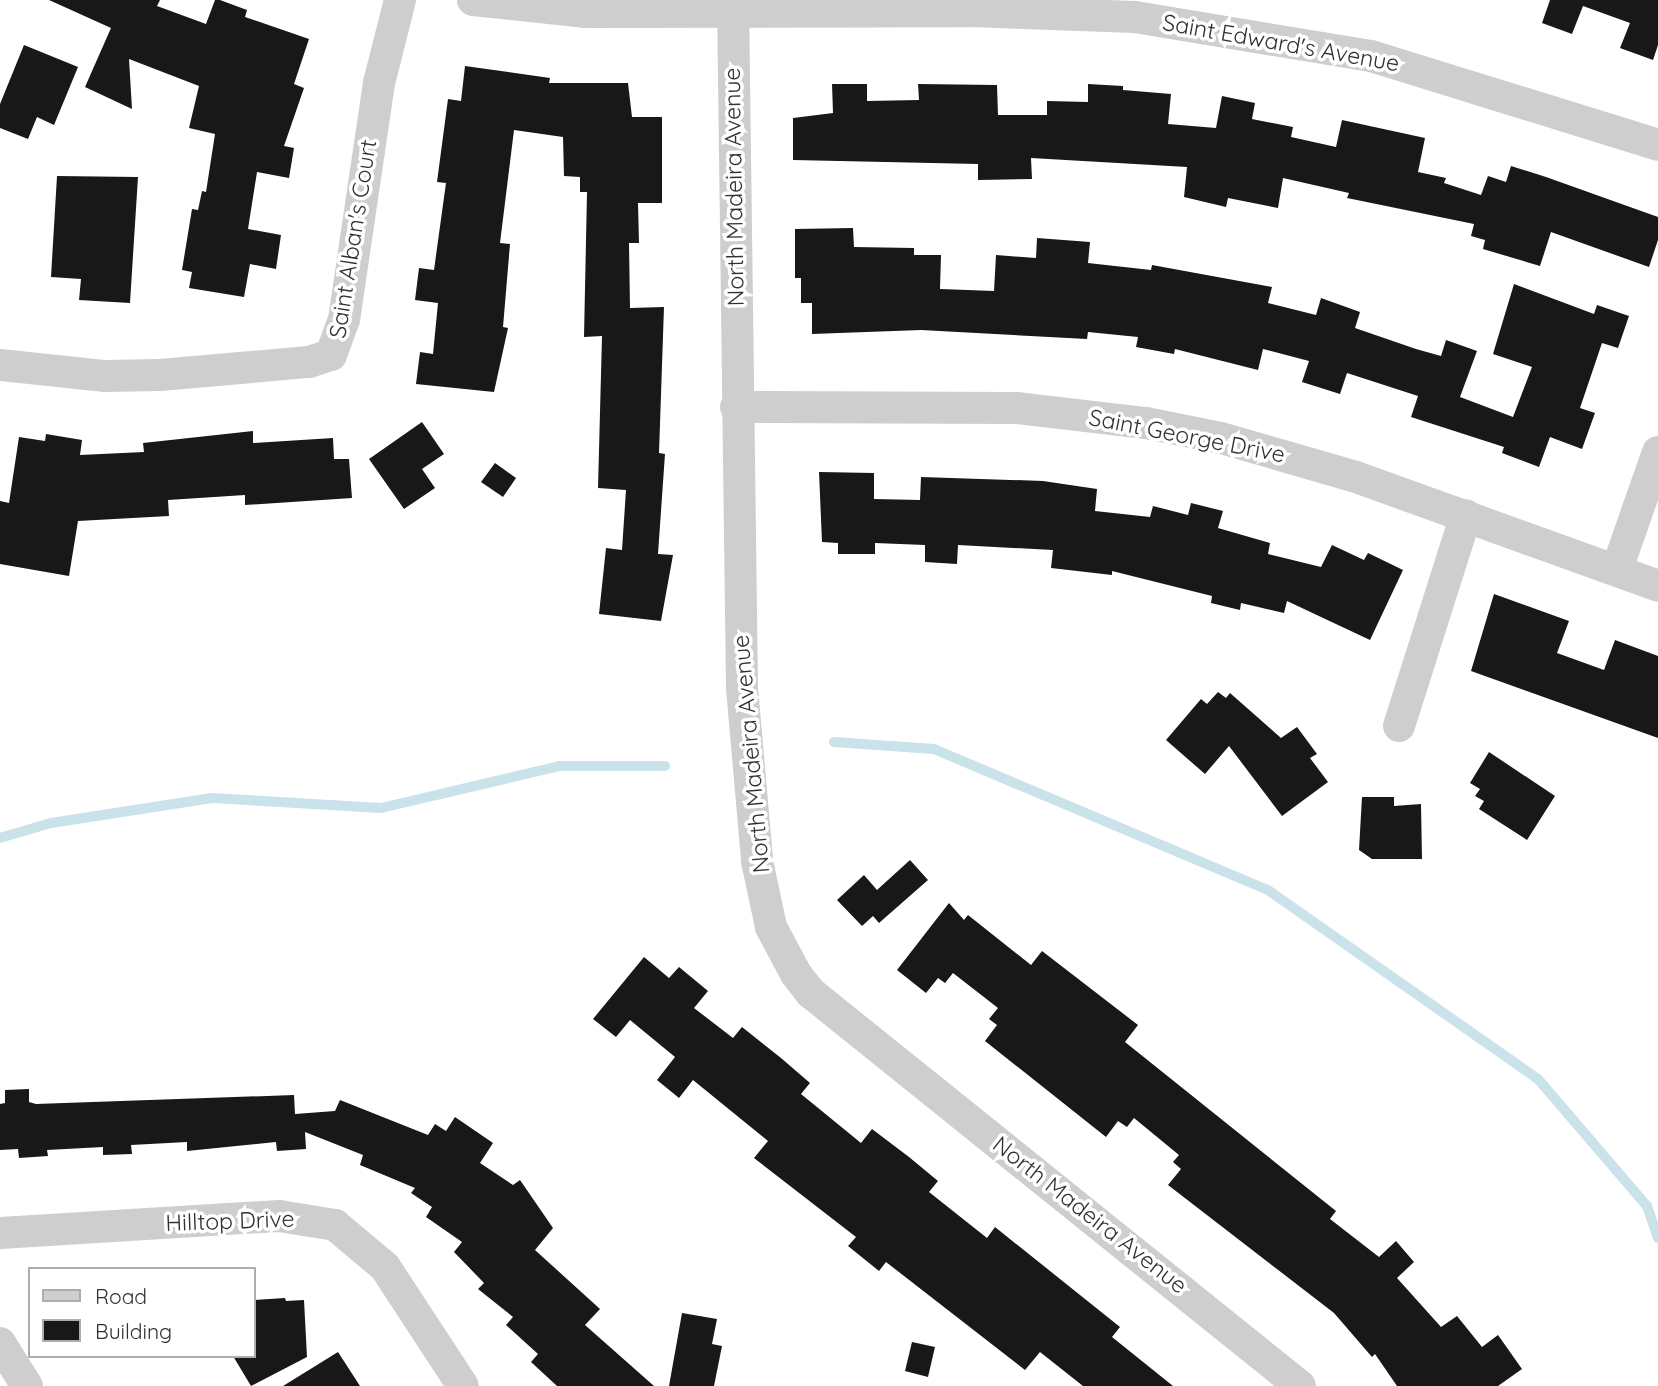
<!DOCTYPE html>
<style>
body{margin:0}
#map{position:relative;width:1658px;height:1386px;overflow:hidden;background:#fff;font-family:Quicksand,sans-serif}
div>[style]{position:absolute}
[style*='--x']{left:calc(var(--x)*1px);top:calc(var(--y)*1px);width:calc(var(--w)*1px);rotate:calc(var(--a)*1deg)}
.stream>*{height:10px;margin:-5px;padding:0 5px;transform-origin:5px;border-radius:5px;background:#cae2ea}
.building>*{inset:0;background:#181818}
.street>*{height:32px;margin:-16px;padding:0 16px;transform-origin:16px;border-radius:16px;background:#cecece}
span{translate:-50% -50%;white-space:nowrap;text-align:center;line-height:1.15;-webkit-text-stroke:7px #fff;paint-order:stroke}
.street-label{font-size:23px;color:#313131}
.legend{position:absolute;left:28px;top:1267px;width:228px;height:91px;box-sizing:border-box;background:#fff;border:2px solid #adadad;margin:0;padding:9px 12px;list-style:none;font-size:21px;color:#313131}
.legend li{display:flex;align-items:center;gap:14px;height:35px}
.legend b{width:35px;border:2px solid #adadad}
</style>
<div id="map">
<div class="stream">
<i style="--x:834;--y:742;--w:100;--a:4"></i>
<i style="--x:934;--y:749;--w:363;--a:22.9"></i>
<i style="--x:1268;--y:890;--w:330;--a:35"></i>
<i style="--x:1538;--y:1079;--w:167;--a:49.4"></i>
<i style="--x:1647;--y:1206;--w:34;--a:71"></i>
<i style="--x:0;--y:838;--w:53;--a:-16.4"></i>
<i style="--x:51;--y:823;--w:163;--a:-8.8"></i>
<i style="--x:212;--y:798;--w:169;--a:3.4"></i>
<i style="--x:381;--y:808;--w:184;--a:-13.2"></i>
<i style="--x:560;--y:766;--w:105;--a:0"></i>
</div>
<div class="building">
<i style="clip-path:polygon(49px 0,160px 0,157px 6px,206px 24px,215px 0,220px 0,247px 10px,245px 17px,309px 39px,294px 84px,304px 88px,284px 146px,294px 148px,289px 178px,257px 172px,248px 229px,281px 235px,276px 269px,250px 264px,244px 297px,189px 288px,192px 272px,182px 270px,192px 209px,198px 210px,202px 191px,206px 192px,215px 134px,189px 128px,199px 86px,129px 59px,132px 109px,85px 87px,111px 28px)"></i>
<i style="clip-path:polygon(1550px 0,1658px 0,1658px 45px,1653px 60px,1620px 48px,1630px 23px,1583px 6px,1572px 34px,1542px 23px)"></i>
<i style="clip-path:polygon(24px 45px,78px 67px,54px 125px,37px 117px,28px 139px,0 128px,0 104px)"></i>
<i style="clip-path:polygon(465px 66px,550px 78px,549px 83px,628px 83px,632px 117px,662px 117px,662px 203px,638px 203px,639px 243px,629px 243px,630px 308px,664px 307px,659px 453px,665px 454px,658px 554px,673px 555px,661px 621px,599px 614px,606px 548px,622px 550px,626px 490px,598px 488px,602px 336px,584px 337px,587px 192px,580px 192px,580px 177px,564px 176px,563px 137px,514px 130px,500px 243px,510px 244px,503px 327px,508px 328px,494px 392px,416px 384px,420px 352px,433px 354px,438px 303px,415px 300px,419px 268px,434px 270px,446px 183px,437px 182px,448px 99px,461px 101px)"></i>
<i style="clip-path:polygon(832px 84px,867px 84px,867px 101px,919px 100px,918px 84px,997px 85px,998px 115px,1047px 115px,1047px 101px,1088px 102px,1088px 84px,1123px 86px,1123px 90px,1171px 94px,1168px 124px,1216px 128px,1222px 96px,1255px 103px,1252px 119px,1293px 127px,1291px 137px,1336px 147px,1342px 120px,1425px 138px,1418px 172px,1446px 178px,1444px 183px,1481px 195px,1488px 176px,1506px 182px,1511px 166px,1546px 177px,1658px 217px,1658px 240px,1649px 267px,1551px 232px,1540px 266px,1483px 249px,1485px 240px,1471px 236px,1474px 224px,1347px 198px,1349px 193px,1283px 178px,1278px 208px,1228px 198px,1226px 207px,1184px 197px,1187px 167px,1031px 158px,1032px 179px,978px 180px,978px 164px,793px 160px,793px 118px,833px 113px)"></i>
<i style="clip-path:polygon(57px 176px,138px 177px,130px 303px,79px 300px,81px 279px,51px 277px)"></i>
<i style="clip-path:polygon(853px 228px,854px 247px,914px 248px,914px 255px,941px 255px,940px 289px,994px 291px,996px 255px,1036px 258px,1037px 238px,1090px 242px,1088px 263px,1151px 270px,1152px 265px,1272px 287px,1268px 303px,1316px 315px,1321px 298px,1360px 312px,1355px 328px,1416px 349px,1441px 356px,1446px 340px,1477px 351px,1460px 397px,1513px 417px,1532px 367px,1493px 354px,1514px 284px,1594px 314px,1597px 305px,1629px 316px,1618px 348px,1602px 343px,1580px 408px,1595px 413px,1582px 449px,1550px 437px,1539px 467px,1502px 453px,1504px 447px,1411px 417px,1418px 396px,1347px 373px,1340px 394px,1302px 382px,1309px 361px,1263px 349px,1258px 370px,1175px 349px,1174px 354px,1136px 347px,1138px 337px,1088px 332px,1087px 339px,921px 330px,812px 334px,812px 303px,801px 303px,801px 278px,795px 278px,795px 229px)"></i>
<i style="clip-path:polygon(422px 422px,444px 454px,422px 469px,435px 488px,404px 509px,369px 459px)"></i>
<i style="clip-path:polygon(253px 431px,253px 443px,333px 438px,334px 459px,349px 459px,352px 498px,245px 505px,245px 495px,168px 500px,169px 516px,78px 521px,69px 576px,0 564px,0 501px,9px 503px,19px 437px,45px 441px,46px 434px,82px 440px,80px 455px,144px 452px,143px 443px)"></i>
<i style="clip-path:polygon(495px 463px,516px 478px,503px 497px,481px 482px)"></i>
<i style="clip-path:polygon(819px 472px,874px 473px,874px 499px,920px 500px,921px 477px,1043px 481px,1097px 489px,1095px 511px,1150px 517px,1153px 506px,1188px 515px,1191px 503px,1223px 511px,1218px 528px,1270px 543px,1268px 554px,1321px 567px,1332px 545px,1364px 560px,1368px 553px,1403px 570px,1370px 640px,1287px 601px,1284px 613px,1241px 603px,1240px 610px,1211px 603px,1212px 596px,1112px 571px,1112px 575px,1051px 568px,1053px 550px,958px 545px,957px 564px,925px 562px,925px 545px,875px 543px,875px 554px,838px 554px,838px 543px,822px 542px)"></i>
<i style="clip-path:polygon(1494px 594px,1569px 621px,1557px 653px,1604px 670px,1615px 640px,1658px 656px,1658px 738px,1471px 671px)"></i>
<i style="clip-path:polygon(1218px 692px,1226px 698px,1230px 693px,1281px 738px,1297px 727px,1317px 754px,1310px 758px,1328px 782px,1282px 816px,1229px 746px,1205px 774px,1166px 740px,1201px 699px,1207px 704px)"></i>
<i style="clip-path:polygon(1489px 752px,1555px 796px,1527px 840px,1479px 809px,1484px 801px,1475px 796px,1480px 789px,1470px 783px)"></i>
<i style="clip-path:polygon(1362px 797px,1394px 797px,1394px 806px,1421px 804px,1422px 859px,1372px 859px,1359px 850px)"></i>
<i style="clip-path:polygon(910px 860px,928px 880px,879px 923px,873px 916px,862px 926px,837px 900px,864px 875px,877px 890px)"></i>
<i style="clip-path:polygon(949px 903px,964px 920px,968px 915px,1031px 965px,1042px 951px,1138px 1025px,1125px 1042px,1336px 1211px,1330px 1219px,1379px 1257px,1396px 1241px,1414px 1262px,1397px 1278px,1441px 1327px,1457px 1316px,1482px 1347px,1498px 1335px,1522px 1369px,1498px 1386px,1397px 1386px,1375px 1354px,1372px 1357px,1334px 1313px,1168px 1185px,1181px 1169px,1173px 1162px,1179px 1155px,1134px 1118px,1127px 1127px,1118px 1121px,1106px 1137px,985px 1041px,997px 1025px,989px 1019px,998px 1008px,953px 973px,945px 983px,938px 978px,926px 993px,897px 970px)"></i>
<i style="clip-path:polygon(644px 957px,669px 978px,679px 967px,708px 991px,694px 1008px,733px 1038px,742px 1027px,781px 1058px,810px 1083px,801px 1094px,861px 1143px,872px 1129px,909px 1157px,938px 1181px,929px 1192px,987px 1238px,995px 1227px,1120px 1327px,1112px 1337px,1173px 1386px,1083px 1386px,1040px 1352px,1025px 1370px,886px 1262px,879px 1271px,848px 1246px,856px 1237px,754px 1158px,768px 1141px,693px 1080px,679px 1098px,657px 1080px,675px 1057px,630px 1020px,616px 1037px,593px 1019px)"></i>
<i style="clip-path:polygon(29px 1089px,29px 1102px,36px 1104px,294px 1095px,295px 1114px,335px 1111px,340px 1100px,428px 1135px,435px 1124px,446px 1131px,455px 1117px,493px 1143px,480px 1163px,513px 1185px,520px 1180px,553px 1228px,535px 1250px,600px 1309px,585px 1325px,654px 1386px,557px 1386px,531px 1362px,538px 1354px,506px 1325px,513px 1317px,478px 1289px,484px 1283px,454px 1252px,462px 1242px,426px 1217px,432px 1207px,411px 1193px,415px 1188px,360px 1165px,363px 1155px,305px 1132px,306px 1149px,277px 1151px,276px 1142px,187px 1151px,187px 1142px,131px 1145px,132px 1154px,103px 1155px,103px 1147px,47px 1150px,48px 1156px,19px 1158px,18px 1149px,0 1150px,0 1104px,5px 1103px,5px 1090px)"></i>
<i style="clip-path:polygon(285px 1298px,286px 1301px,304px 1300px,307px 1357px,251px 1386px,233px 1356px,254px 1356px,254px 1300px)"></i>
<i style="clip-path:polygon(682px 1313px,717px 1319px,712px 1344px,722px 1346px,714px 1386px,669px 1386px)"></i>
<i style="clip-path:polygon(912px 1342px,935px 1347px,928px 1377px,905px 1371px)"></i>
<i style="clip-path:polygon(338px 1352px,360px 1386px,283px 1386px)"></i>
</div>
<div class="street">
<i style="--x:473;--y:0;--w:114;--a:6.1"></i>
<i style="--x:586;--y:12;--w:385;--a:-0.1"></i>
<i style="--x:971;--y:11;--w:164;--a:2.1"></i>
<i style="--x:1135;--y:17;--w:239;--a:9.4"></i>
<i style="--x:1371;--y:56;--w:300;--a:17.2"></i>
<i style="--x:733;--y:0;--w:688;--a:89.25"></i>
<i style="--x:742;--y:688;--w:174;--a:85"></i>
<i style="--x:757;--y:861;--w:67;--a:78"></i>
<i style="--x:771;--y:927;--w:53;--a:62"></i>
<i style="--x:796;--y:974;--w:24;--a:52"></i>
<i style="--x:811;--y:993;--w:627;--a:38.79"></i>
<i style="--x:0;--y:365;--w:106;--a:6"></i>
<i style="--x:105;--y:376;--w:55;--a:-1"></i>
<i style="--x:160;--y:375;--w:150;--a:-5"></i>
<i style="--x:309;--y:362;--w:23;--a:-18"></i>
<i style="--x:331;--y:355;--w:37;--a:-70"></i>
<i style="--x:344;--y:320;--w:240;--a:-81.6"></i>
<i style="--x:379;--y:83;--w:86;--a:-75.8"></i>
<i style="--x:736;--y:407;--w:280;--a:0.2"></i>
<i style="--x:1016;--y:408;--w:131;--a:6.6"></i>
<i style="--x:1146;--y:423;--w:76;--a:11.3"></i>
<i style="--x:1221;--y:438;--w:141;--a:16.1"></i>
<i style="--x:1356;--y:477;--w:321;--a:19.8"></i>
<i style="--x:1617;--y:569;--w:124;--a:-70.7"></i>
<i style="--x:1399;--y:726;--w:221;--a:-72.4"></i>
<i style="--x:0;--y:1233;--w:280;--a:-3.5"></i>
<i style="--x:279;--y:1216;--w:57;--a:9.1"></i>
<i style="--x:335;--y:1225;--w:65;--a:40"></i>
<i style="--x:385;--y:1267;--w:142;--a:56.8"></i>
<i style="--x:0;--y:1343;--w:51;--a:57.9"></i>
</div>
<div class="street-label">
<span style="left:1281px;top:43px;rotate:10deg">Saint Edward's Avenue</span>
<span style="left:734px;top:187px;rotate:-91deg">North Madeira Avenue</span>
<span style="left:353px;top:239px;rotate:-81deg">Saint Alban's Court</span>
<span style="left:1187px;top:436px;rotate:11deg">Saint George Drive</span>
<span style="left:751px;top:754px;rotate:-95deg">North Madeira Avenue</span>
<span style="left:1090px;top:1215px;rotate:38deg">North Madeira Avenue</span>
<span style="left:230px;top:1221px;rotate:-2deg">Hilltop Drive</span>
</div>
<ul class="legend">
<li><b style="height:9px;background:#cecece"></b>Road</li>
<li><b style="height:19px;background:#181818"></b>Building</li>
</ul>
</div>
